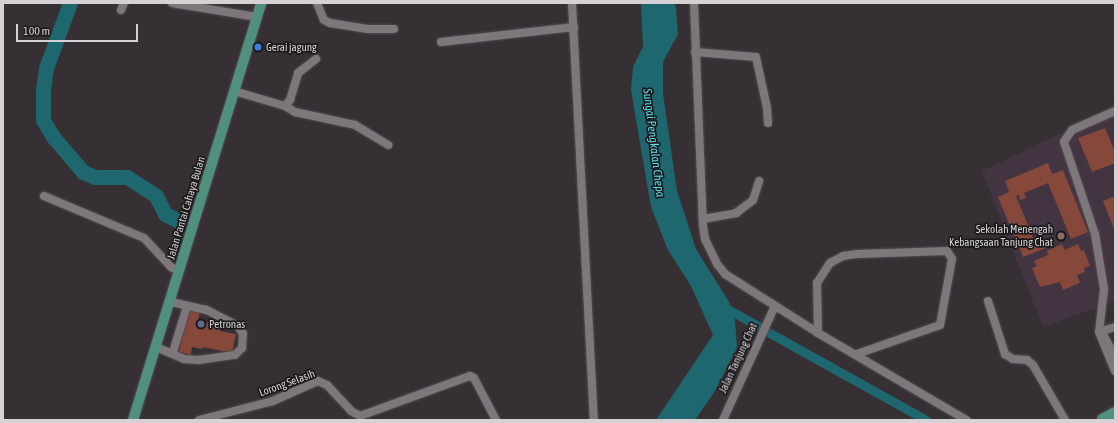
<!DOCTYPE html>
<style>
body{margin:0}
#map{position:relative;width:1118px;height:423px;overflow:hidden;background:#363035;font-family:"Asap Condensed",sans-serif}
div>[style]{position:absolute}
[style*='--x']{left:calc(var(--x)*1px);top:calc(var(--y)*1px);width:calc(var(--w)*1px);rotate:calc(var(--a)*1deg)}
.education>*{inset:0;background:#433442}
.water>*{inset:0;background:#1e676e}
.canal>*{height:9px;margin:-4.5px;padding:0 4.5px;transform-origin:4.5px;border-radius:4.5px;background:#1e676e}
.river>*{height:15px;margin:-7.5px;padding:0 7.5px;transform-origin:7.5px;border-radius:7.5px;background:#1e676e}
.building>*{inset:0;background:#86483b}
.roads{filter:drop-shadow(0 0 1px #514c51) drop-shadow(0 0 1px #514c51)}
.minor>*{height:8px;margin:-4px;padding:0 4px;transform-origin:4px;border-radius:4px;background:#7d777c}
.major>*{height:10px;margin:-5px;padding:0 5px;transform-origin:5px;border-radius:5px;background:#51907e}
.dots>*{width:11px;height:11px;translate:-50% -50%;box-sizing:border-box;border:2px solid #1c191b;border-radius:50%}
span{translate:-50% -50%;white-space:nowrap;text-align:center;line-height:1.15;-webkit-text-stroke:3.5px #1c191b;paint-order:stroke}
.poi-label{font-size:11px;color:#d5d1d5}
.left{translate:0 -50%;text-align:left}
.right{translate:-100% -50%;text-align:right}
.street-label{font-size:11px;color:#d5d1d5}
.water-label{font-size:12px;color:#56deed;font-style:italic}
.frame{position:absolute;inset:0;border:4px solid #d5d1d5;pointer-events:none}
.scale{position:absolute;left:16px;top:24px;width:122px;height:18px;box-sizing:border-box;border:2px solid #d5d1d5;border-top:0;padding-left:5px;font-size:12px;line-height:14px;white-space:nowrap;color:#d5d1d5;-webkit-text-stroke:3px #1c191b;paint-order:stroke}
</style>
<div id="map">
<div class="education">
<i style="clip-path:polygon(1115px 107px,1115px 301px,1043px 327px,982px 171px)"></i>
</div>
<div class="water">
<i style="clip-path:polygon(641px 3px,674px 3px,676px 8px,678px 34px,663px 62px,663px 93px,677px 191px,696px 249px,729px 302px,735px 320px,737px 348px,715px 391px,695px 420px,656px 420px,713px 335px,691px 286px,668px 250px,651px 207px,631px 90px,633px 67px,643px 47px)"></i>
</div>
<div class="canal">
<i style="--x:722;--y:306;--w:43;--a:28.9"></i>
<i style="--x:768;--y:332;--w:181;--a:29.1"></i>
</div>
<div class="river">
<i style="--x:70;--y:3;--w:69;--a:110.3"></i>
<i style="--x:46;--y:68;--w:22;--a:98"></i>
<i style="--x:43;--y:90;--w:30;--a:90"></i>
<i style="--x:43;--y:120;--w:21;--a:59"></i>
<i style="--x:54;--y:138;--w:45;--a:49.5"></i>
<i style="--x:83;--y:172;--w:13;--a:23"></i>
<i style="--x:95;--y:177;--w:32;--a:0"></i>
<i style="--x:127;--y:177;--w:35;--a:33"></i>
<i style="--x:156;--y:196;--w:20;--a:63"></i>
<i style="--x:165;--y:214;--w:16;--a:27"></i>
</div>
<div class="building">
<i style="clip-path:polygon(256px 43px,262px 45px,261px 51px,254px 50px)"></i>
<i style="clip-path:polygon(1105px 128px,1115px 152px,1115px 163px,1092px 172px,1078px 138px)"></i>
<i style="clip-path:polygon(1048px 163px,1052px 174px,1063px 170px,1088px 232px,1071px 239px,1048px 183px,1024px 193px,1026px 198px,1020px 200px,1019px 195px,1016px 196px,1036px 245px,1043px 242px,1046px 248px,1023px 257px,998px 197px,1009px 192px,1005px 181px)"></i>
<i style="clip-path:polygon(1115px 196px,1115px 231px,1103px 201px)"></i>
<i style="clip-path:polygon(1062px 244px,1065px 250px,1078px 244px,1081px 251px,1084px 250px,1090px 266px,1084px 268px,1085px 272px,1077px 275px,1080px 283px,1063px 290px,1060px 282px,1040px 287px,1032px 268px,1037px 266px,1034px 261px,1048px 255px,1047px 251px)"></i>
<i style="clip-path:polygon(188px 308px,200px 311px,197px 324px,204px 326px,205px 322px,222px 325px,220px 331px,236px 334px,232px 353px,203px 347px,202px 349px,192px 347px,191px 355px,179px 352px)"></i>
</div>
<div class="roads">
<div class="minor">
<i style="--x:172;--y:3;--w:86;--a:9.4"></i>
<i style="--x:317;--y:3;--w:18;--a:68"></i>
<i style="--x:324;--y:20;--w:7;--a:27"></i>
<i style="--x:330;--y:23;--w:38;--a:9"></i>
<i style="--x:368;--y:29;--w:26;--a:0"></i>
<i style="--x:572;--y:3;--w:418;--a:87"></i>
<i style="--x:694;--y:3;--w:223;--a:87.7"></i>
<i style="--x:703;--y:226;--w:13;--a:81"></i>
<i style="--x:705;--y:239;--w:28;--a:64"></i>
<i style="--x:717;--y:264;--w:13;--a:51"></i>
<i style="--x:725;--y:274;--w:110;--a:32.4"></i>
<i style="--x:818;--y:333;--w:172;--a:30.4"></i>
<i style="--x:121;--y:10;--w:8;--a:-67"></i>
<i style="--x:441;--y:42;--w:134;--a:-6.4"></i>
<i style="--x:695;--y:52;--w:61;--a:4.7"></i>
<i style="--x:756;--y:57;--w:52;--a:77.8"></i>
<i style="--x:767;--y:108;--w:15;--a:86"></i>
<i style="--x:234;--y:91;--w:53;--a:16.4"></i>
<i style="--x:285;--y:106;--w:12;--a:31"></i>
<i style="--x:295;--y:112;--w:61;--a:12.2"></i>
<i style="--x:355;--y:125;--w:39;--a:31"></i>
<i style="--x:285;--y:106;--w:8;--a:-50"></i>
<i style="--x:290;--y:100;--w:28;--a:-73"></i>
<i style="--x:298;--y:73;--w:23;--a:-38"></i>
<i style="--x:1115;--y:111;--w:47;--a:156.2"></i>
<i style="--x:1072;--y:130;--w:14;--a:124"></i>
<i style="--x:1064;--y:142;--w:97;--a:71.4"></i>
<i style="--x:1095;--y:234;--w:56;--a:80.7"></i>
<i style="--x:1104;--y:289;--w:43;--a:96.6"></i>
<i style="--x:1099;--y:332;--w:42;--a:67.7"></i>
<i style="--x:44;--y:196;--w:108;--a:22.8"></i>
<i style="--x:144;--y:238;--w:40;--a:47"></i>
<i style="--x:171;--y:267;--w:9;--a:27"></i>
<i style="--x:703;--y:219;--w:34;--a:-10"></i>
<i style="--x:736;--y:213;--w:21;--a:-37"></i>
<i style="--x:753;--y:200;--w:20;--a:-72"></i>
<i style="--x:988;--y:301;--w:56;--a:72.2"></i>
<i style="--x:1005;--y:354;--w:9;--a:32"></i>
<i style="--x:1013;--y:359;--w:14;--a:4"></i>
<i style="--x:1027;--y:360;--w:8;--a:40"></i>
<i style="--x:1033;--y:365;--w:64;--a:59.8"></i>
<i style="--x:1100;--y:329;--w:31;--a:61"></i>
<i style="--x:1099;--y:332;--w:17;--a:-17"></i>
<i style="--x:818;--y:333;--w:50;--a:-91.1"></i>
<i style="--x:817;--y:283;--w:24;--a:-57"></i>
<i style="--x:830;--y:263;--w:15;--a:-28"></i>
<i style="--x:843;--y:256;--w:15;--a:-8"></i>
<i style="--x:858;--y:254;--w:89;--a:-1.9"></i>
<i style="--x:947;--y:251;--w:9;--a:58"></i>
<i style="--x:952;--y:259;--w:67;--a:100.3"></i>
<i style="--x:940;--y:325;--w:88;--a:160.7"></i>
<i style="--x:156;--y:347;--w:30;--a:23"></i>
<i style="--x:184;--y:359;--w:14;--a:4"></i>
<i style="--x:198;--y:360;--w:37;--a:-8"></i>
<i style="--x:235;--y:355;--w:10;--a:-45"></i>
<i style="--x:242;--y:348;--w:14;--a:-86"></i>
<i style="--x:243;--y:334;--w:9;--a:-122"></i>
<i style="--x:238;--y:326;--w:36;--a:-153"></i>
<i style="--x:206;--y:310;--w:37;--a:-167"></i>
<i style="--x:173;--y:352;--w:48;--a:-73.1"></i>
<i style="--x:199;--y:420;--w:76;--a:-14.4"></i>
<i style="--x:273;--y:401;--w:49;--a:-24"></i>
<i style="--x:318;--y:381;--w:10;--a:24"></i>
<i style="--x:327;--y:385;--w:35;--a:47"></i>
<i style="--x:351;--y:411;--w:10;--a:29"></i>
<i style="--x:360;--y:416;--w:117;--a:-20"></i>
<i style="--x:470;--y:376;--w:4;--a:27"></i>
<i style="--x:474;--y:378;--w:47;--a:62.4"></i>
<i style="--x:723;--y:420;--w:125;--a:-65.5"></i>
</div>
<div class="major">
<i style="--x:1102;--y:419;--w:15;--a:-28"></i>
<i style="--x:133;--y:420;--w:436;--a:-72.9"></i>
</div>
</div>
<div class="dots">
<i style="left:258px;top:47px;background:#3f7fe0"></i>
<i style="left:1061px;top:236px;background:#8d6e63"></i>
<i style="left:201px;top:324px;background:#5c6f8a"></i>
</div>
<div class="poi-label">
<span class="left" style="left:266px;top:47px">Gerai jagung</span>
<span class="right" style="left:1053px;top:236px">Sekolah Menengah<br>Kebangsaan Tanjung Chat</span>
<span class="left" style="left:209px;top:324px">Petronas</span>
</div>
<div class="street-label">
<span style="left:186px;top:208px;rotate:-73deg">Jalan Pantai Cahaya Bulan</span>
<span style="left:738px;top:358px;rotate:-65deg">Jalan Tanjung Chat</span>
<span style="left:287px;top:383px;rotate:-20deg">Lorong Selasih</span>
</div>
<div class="water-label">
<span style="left:653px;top:143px;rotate:83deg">Sungai Pengkalan Chepa</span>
</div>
<div class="frame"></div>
<div class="scale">100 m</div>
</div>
